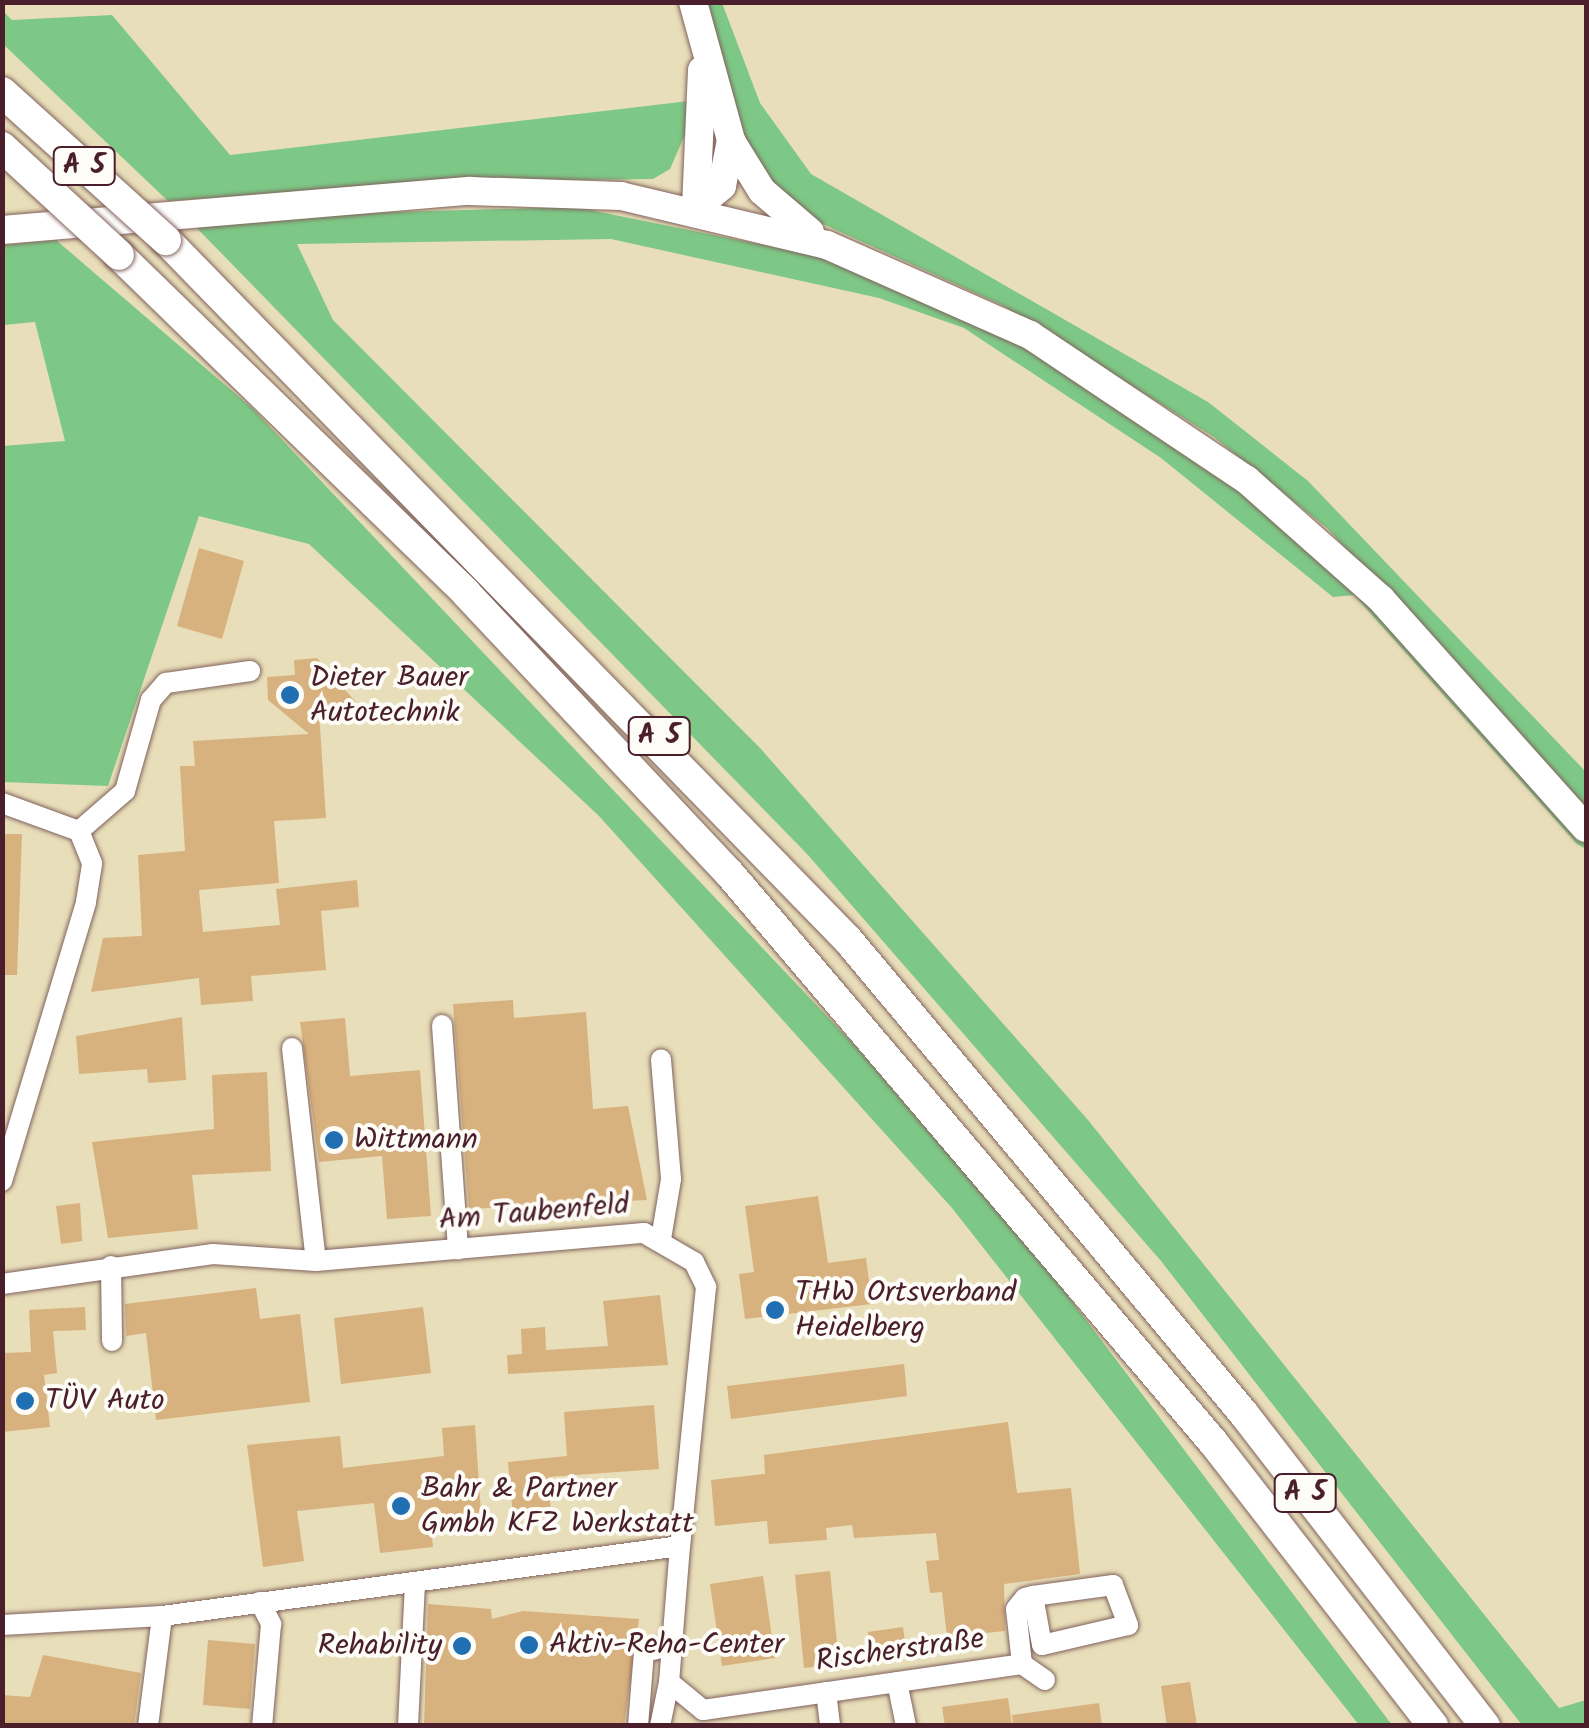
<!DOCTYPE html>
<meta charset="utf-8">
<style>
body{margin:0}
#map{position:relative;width:1589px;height:1728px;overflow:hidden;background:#e8deb9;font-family:Kalam,sans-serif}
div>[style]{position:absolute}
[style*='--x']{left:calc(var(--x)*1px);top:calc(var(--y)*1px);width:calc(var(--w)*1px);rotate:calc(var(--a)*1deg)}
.green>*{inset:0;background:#7dc886}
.building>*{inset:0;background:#d7b17e}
.roads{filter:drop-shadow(0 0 2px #81625d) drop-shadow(0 0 2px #81625d)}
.minor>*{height:20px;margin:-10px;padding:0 10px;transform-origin:10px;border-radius:10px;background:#fff}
.major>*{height:28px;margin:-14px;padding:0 14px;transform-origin:14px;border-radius:14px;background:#fff}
.highway>*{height:30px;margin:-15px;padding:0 15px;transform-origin:15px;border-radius:15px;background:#fff}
.bridges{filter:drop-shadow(0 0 2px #81625d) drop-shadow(0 0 2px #81625d)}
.highway-bridge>*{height:30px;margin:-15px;padding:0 15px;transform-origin:15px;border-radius:15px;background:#fff}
.dots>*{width:28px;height:28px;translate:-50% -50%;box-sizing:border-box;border:5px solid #fdfcf7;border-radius:50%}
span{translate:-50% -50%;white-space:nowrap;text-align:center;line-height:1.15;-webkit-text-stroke:8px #fdfcf7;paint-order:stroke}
.shield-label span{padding:2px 8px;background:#fdfcf7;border:2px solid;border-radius:8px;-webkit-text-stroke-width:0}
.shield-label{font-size:28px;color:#4a1f2b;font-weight:700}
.poi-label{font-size:30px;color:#4a1f2b}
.left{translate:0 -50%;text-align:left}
.right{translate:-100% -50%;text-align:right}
.street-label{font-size:30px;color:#4a1f2b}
.frame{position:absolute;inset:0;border:5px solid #4a1f2b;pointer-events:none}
</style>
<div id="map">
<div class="green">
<i style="clip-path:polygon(704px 3px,722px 3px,760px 103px,811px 174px,1208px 402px,1308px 481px,1586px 772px,1586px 809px,1327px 528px,1214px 437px,1004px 306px,814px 220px,764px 177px,737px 125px)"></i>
<i style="clip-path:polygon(2px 10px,12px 20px,112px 15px,230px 155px,689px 101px,687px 130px,670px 169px,653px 179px,445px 181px,168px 201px,3px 44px)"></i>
<i style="clip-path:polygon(575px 207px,817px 256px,975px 318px,1136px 407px,1343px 575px,1586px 839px,1586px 849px,1577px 844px,1354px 595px,1333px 597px,1161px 458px,964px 328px,879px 298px,611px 239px,297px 244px,333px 320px,760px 748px,1088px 1120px,1559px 1708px,1586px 1700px,1586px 1725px,1522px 1725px,1161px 1261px,808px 855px,187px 218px)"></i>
<i style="clip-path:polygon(56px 240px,252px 408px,857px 1048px,1052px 1275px,1392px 1725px,1359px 1725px,952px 1208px,599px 816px,309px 544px,199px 516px,108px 786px,3px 782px,3px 446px,65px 441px,35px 322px,3px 325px,3px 245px)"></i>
</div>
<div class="building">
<i style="clip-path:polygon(199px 548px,244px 561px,222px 639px,177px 626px)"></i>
<i style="clip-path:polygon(317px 658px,363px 710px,319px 713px,326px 818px,274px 821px,279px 883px,199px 890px,203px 932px,280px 925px,276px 889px,357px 880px,359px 907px,321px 911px,326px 970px,251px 976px,253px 1001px,201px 1005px,199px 978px,91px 992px,103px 938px,142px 936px,138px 855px,185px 851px,180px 766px,195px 766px,193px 741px,309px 734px,268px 700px,267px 677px,295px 675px,294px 660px)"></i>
<i style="clip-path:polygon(2px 834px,22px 834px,17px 975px,2px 975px)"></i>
<i style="clip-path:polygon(513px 1000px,514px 1018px,586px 1012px,593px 1109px,628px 1106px,647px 1200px,469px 1209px,453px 1004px)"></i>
<i style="clip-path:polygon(182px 1017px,186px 1080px,148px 1083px,147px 1069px,79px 1074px,76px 1036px)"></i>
<i style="clip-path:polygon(345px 1018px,350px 1076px,420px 1070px,431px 1216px,387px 1219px,382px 1156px,319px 1162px,300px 1022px)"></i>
<i style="clip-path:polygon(267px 1072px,271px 1171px,192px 1175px,198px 1229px,108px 1238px,92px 1142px,214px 1129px,212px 1075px)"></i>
<i style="clip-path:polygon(818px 1196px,828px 1263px,866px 1258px,872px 1304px,745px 1319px,739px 1274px,754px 1272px,745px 1206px)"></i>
<i style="clip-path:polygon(80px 1203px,82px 1241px,61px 1244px,56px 1206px)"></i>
<i style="clip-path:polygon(256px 1288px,260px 1319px,300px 1314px,310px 1402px,156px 1420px,146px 1333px,126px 1336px,125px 1304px)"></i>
<i style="clip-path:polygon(660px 1295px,668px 1365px,508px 1374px,507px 1355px,522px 1354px,521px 1329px,545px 1327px,546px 1350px,608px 1346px,603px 1301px)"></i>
<i style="clip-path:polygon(85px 1307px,86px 1330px,53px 1331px,57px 1373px,44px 1375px,50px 1427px,2px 1432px,2px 1353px,31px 1352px,29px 1310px)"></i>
<i style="clip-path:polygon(423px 1307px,431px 1373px,341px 1384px,334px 1318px)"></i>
<i style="clip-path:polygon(904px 1364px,907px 1396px,731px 1419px,727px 1386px)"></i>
<i style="clip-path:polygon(654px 1405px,659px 1469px,548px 1477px,551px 1512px,513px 1516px,508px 1462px,567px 1456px,564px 1412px)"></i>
<i style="clip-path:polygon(1008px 1422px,1017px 1493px,1071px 1488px,1080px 1574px,1004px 1584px,1005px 1631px,947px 1637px,942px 1592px,930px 1593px,926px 1561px,939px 1560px,936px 1533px,854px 1538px,852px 1525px,826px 1528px,827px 1540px,769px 1544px,767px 1521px,715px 1526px,711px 1480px,765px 1474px,764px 1455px)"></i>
<i style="clip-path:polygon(475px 1425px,481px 1513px,430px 1518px,433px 1547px,380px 1553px,374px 1503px,297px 1511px,304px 1561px,263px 1567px,247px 1445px,340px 1436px,343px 1468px,444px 1456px,442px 1428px)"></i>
<i style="clip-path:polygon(830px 1571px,839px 1664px,804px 1668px,795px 1575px)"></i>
<i style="clip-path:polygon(763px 1576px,775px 1658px,722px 1666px,710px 1584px)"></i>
<i style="clip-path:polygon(428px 1604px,491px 1609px,492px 1619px,523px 1611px,639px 1619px,624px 1726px,424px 1726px)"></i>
<i style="clip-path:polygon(903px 1627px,907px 1656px,872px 1662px,868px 1632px)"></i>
<i style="clip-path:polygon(208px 1640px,255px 1644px,250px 1709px,203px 1705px)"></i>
<i style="clip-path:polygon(43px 1655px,141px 1673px,134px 1726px,2px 1726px,2px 1695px,30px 1697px)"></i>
<i style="clip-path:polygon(1190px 1682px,1197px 1726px,1167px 1726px,1161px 1686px)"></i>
<i style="clip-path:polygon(1008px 1698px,1012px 1726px,945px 1726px,942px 1707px)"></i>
<i style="clip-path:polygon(1099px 1703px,1102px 1726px,1013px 1726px,1012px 1715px)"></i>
</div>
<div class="roads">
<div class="minor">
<i style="--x:2;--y:803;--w:82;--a:20"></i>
<i style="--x:79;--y:831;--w:61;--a:-41"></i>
<i style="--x:125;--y:791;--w:95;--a:-74.1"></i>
<i style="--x:151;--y:700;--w:23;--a:-49"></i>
<i style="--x:166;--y:683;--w:85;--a:-8.1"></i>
<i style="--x:442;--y:1025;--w:225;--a:85.9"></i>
<i style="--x:292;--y:1048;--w:214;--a:83.6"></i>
<i style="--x:2;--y:1181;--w:291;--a:-73.2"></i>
<i style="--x:86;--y:902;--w:39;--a:-81"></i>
<i style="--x:92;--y:863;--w:35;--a:-112"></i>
<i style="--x:661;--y:1239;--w:61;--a:-80.5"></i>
<i style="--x:671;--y:1179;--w:120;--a:-94.8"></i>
<i style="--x:111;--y:1266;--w:75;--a:89.2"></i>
<i style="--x:2;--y:1284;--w:213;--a:-8.1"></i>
<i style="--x:213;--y:1254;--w:103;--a:3.9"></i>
<i style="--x:316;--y:1261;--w:329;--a:-4.9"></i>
<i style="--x:644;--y:1233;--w:58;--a:30.1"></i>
<i style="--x:694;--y:1262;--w:28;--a:64"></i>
<i style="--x:706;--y:1287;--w:260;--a:95.7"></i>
<i style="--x:680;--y:1546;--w:523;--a:172.3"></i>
<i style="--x:162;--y:1616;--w:160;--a:176.8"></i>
<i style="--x:680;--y:1546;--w:136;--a:94.6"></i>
<i style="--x:669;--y:1682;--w:44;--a:39.5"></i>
<i style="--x:703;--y:1710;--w:322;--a:-8.2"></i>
<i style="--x:1022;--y:1664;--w:28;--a:35"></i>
<i style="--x:260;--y:1602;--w:25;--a:63"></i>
<i style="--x:271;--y:1624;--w:102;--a:95"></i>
<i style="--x:1022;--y:1664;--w:55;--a:-96.2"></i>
<i style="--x:1016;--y:1609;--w:14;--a:-51"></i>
<i style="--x:1025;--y:1598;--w:8;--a:-14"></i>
<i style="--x:1033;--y:1596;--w:81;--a:-7.8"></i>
<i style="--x:1113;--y:1585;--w:43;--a:69.4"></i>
<i style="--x:1128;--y:1625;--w:88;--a:166.9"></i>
<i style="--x:1042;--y:1645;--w:50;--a:-100.4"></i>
<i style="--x:897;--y:1682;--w:45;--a:78.4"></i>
<i style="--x:826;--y:1692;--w:34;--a:83"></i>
<i style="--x:148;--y:1726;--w:111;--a:-82.7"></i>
<i style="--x:408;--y:1726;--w:144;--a:-87.2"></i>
<i style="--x:638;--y:1726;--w:74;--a:-85.4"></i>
<i style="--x:644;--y:1652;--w:23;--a:-13"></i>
<i style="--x:660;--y:1726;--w:45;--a:-78.4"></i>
</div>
<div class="major">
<i style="--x:693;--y:2;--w:143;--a:74.6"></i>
<i style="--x:731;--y:140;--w:47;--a:101.1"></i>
<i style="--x:722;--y:186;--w:34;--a:140"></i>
<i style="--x:731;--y:141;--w:59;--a:58.2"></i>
<i style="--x:762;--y:191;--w:63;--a:40.5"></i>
<i style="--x:696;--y:208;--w:138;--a:-87.5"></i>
<i style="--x:2;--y:230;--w:470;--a:-4.8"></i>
<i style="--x:470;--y:191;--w:151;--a:1.9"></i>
<i style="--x:621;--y:196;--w:212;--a:13.4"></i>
<i style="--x:827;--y:245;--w:222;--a:23.9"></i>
<i style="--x:1030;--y:335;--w:261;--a:33.8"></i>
<i style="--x:1247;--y:480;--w:179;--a:41.6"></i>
<i style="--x:1381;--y:599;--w:307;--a:48.2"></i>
</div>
<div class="highway">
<i style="--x:166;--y:240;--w:977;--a:45.75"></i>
<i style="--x:848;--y:940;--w:618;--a:50.12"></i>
<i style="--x:1244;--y:1414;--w:394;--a:52.3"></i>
<i style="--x:119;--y:255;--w:484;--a:44.2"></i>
<i style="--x:466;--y:593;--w:384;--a:46.8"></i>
<i style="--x:729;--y:873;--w:747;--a:49.62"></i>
<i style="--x:1213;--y:1442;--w:359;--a:52.2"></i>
</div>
</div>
<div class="bridges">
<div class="highway-bridge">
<i style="--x:2;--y:92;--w:221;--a:42.1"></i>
<i style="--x:2;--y:147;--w:159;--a:42.7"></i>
</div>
</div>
<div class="dots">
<i style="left:290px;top:695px;background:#1f6fb2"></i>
<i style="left:334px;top:1140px;background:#1f6fb2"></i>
<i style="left:775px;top:1310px;background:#1f6fb2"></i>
<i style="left:25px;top:1401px;background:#1f6fb2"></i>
<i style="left:401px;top:1506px;background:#1f6fb2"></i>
<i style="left:529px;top:1645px;background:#1f6fb2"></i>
<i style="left:462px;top:1646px;background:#1f6fb2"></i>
</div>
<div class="shield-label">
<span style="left:84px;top:166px">A 5</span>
<span style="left:659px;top:736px">A 5</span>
<span style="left:1305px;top:1493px">A 5</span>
</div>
<div class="poi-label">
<span class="left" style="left:310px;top:695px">Dieter Bauer<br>Autotechnik</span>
<span class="left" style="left:354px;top:1140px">Wittmann</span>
<span class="left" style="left:795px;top:1310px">THW Ortsverband<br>Heidelberg</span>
<span class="left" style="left:45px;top:1401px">TÜV Auto</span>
<span class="left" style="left:421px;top:1506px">Bahr &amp; Partner<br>Gmbh KFZ Werkstatt</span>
<span class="left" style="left:549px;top:1645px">Aktiv-Reha-Center</span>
<span class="right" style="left:442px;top:1646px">Rehability</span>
</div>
<div class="street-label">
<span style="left:534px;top:1213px;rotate:-5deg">Am Taubenfeld</span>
<span style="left:900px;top:1651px;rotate:-8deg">Rischerstraße</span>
</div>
<div class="frame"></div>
</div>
